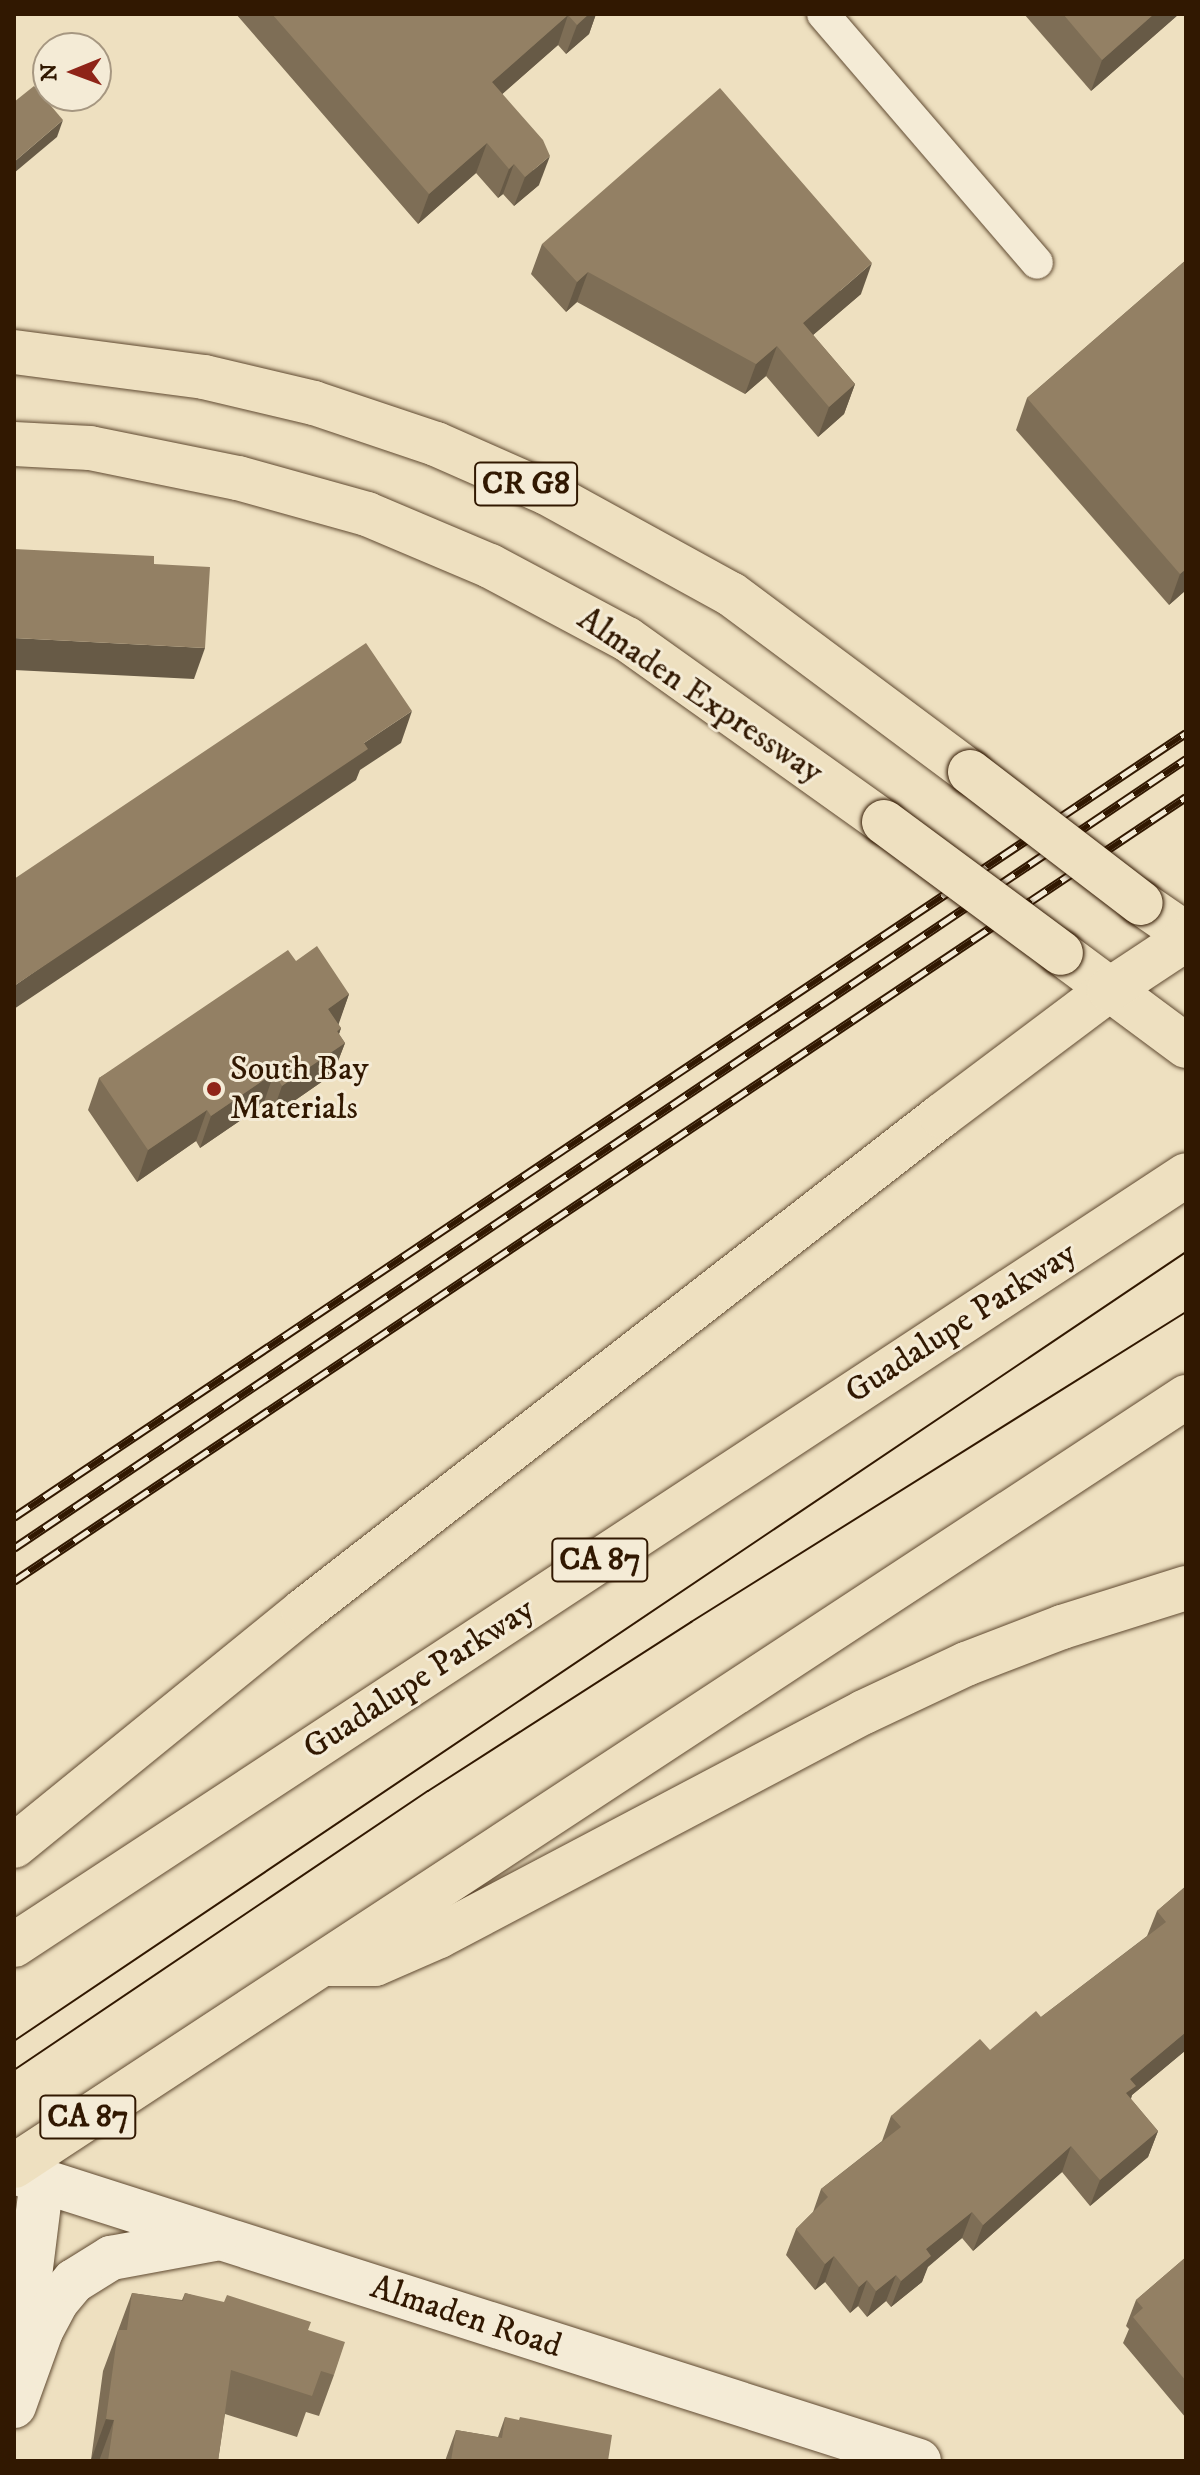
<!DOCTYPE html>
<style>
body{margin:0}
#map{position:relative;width:1200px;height:2475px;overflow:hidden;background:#eee0c0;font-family:"IM FELL DW Pica",serif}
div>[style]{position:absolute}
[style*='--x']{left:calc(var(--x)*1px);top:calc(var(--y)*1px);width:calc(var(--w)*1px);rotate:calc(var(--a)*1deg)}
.roads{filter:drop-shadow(0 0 2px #604a31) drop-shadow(0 0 2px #604a31)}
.street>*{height:32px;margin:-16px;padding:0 16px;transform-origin:16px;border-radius:16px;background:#f4ebd6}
.secondary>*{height:44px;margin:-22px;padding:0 22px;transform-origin:22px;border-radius:22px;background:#f4ebd6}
.primary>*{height:44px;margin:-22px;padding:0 22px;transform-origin:22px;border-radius:22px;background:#eee0c0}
.highway>*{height:44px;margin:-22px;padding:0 22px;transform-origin:22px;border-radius:22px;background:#eee0c0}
.tram>*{height:2px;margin:-1px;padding:0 1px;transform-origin:1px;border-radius:1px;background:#311801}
.rail>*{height:9px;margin-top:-4.5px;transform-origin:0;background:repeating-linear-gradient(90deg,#f4ebd6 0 18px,#311801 0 36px);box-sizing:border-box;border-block:2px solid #311801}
.bridges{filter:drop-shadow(0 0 2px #311801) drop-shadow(0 0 2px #311801)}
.primary-bridge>*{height:44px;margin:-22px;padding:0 22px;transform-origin:22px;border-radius:22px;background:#eee0c0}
.wall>*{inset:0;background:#7e6e56}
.shaded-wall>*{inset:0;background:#675a46}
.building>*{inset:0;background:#938064}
.dots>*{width:22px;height:22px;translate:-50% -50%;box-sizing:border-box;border:4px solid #f4ebd6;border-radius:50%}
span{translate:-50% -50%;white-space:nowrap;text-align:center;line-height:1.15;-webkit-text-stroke:6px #f4ebd6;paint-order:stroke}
.shield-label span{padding:2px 6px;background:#f4ebd6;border:2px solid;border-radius:6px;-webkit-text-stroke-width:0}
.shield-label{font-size:32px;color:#311801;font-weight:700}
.street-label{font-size:34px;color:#311801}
.poi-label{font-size:34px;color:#311801}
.left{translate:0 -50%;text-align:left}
.frame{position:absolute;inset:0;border:16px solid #311801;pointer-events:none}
.north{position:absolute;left:32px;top:32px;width:80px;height:80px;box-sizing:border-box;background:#f4ebd6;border:2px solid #a69781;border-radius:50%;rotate:269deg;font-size:22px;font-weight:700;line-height:32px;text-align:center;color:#311801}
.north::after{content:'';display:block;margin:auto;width:28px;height:36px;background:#8f2418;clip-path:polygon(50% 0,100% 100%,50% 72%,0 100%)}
</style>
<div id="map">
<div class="roads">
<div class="street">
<i style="--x:823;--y:14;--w:328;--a:49.3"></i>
</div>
<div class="secondary">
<i style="--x:14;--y:2172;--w:950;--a:17.71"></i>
<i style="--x:21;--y:2348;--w:169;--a:-82.9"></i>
<i style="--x:14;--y:2406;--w:80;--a:-70.2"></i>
<i style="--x:41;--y:2331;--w:34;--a:-62"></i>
<i style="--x:57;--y:2301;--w:26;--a:-50"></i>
<i style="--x:74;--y:2281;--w:44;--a:-31.9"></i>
<i style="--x:111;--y:2258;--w:106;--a:-10.4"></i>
</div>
<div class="primary">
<i style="--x:14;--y:352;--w:192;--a:7.5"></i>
<i style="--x:204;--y:377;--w:113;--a:13.3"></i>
<i style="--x:314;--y:403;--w:129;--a:18.6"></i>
<i style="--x:436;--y:444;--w:121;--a:23.8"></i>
<i style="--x:547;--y:493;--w:210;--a:28.8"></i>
<i style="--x:731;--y:594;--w:298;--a:36.7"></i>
<i style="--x:14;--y:444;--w:76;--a:3"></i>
<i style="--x:90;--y:448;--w:151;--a:11.5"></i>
<i style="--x:238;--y:478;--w:134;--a:15.6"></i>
<i style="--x:367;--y:514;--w:134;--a:22.9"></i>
<i style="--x:490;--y:566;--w:155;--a:28.1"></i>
<i style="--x:627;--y:639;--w:315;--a:35.5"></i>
<i style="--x:1141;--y:903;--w:55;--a:34.6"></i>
<i style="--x:1061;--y:953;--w:156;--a:36.6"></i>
</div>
<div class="highway">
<i style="--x:14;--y:1846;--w:372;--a:-39.1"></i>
<i style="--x:303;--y:1611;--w:808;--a:-37.81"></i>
<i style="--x:941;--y:1116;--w:210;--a:-36.9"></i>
<i style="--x:1109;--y:990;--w:92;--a:-33.5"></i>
<i style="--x:14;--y:1945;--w:1402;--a:-33.3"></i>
<i style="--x:328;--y:1964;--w:47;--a:0"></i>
<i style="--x:375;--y:1964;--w:70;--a:-23.6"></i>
<i style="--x:439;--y:1936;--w:480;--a:-27.8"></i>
<i style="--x:864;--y:1712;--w:113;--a:-25.2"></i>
<i style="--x:966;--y:1664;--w:103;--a:-21.1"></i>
<i style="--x:1062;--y:1627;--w:130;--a:-17.5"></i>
<i style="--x:14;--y:2166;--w:1402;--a:-33.27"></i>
</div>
</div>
<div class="tram">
<i style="--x:14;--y:2041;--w:1413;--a:-33.95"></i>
<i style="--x:14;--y:2070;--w:499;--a:-34"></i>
<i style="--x:428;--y:1791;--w:313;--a:-32.7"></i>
<i style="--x:691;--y:1622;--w:584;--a:-32.06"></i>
</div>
<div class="rail">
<i style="--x:14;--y:1517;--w:1410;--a:-33.78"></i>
<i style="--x:14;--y:1548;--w:1413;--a:-33.95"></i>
<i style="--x:14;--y:1581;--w:1410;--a:-33.78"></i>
</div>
<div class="bridges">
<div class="primary-bridge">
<i style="--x:970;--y:772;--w:215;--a:37.5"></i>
<i style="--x:884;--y:822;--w:220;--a:36.5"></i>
</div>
</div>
<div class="wall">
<i style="clip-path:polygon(236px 14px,596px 14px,589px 34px,566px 54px,558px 45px,502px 94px,539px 185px,514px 206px,503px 194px,498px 198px,476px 173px,418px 224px)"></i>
<i style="clip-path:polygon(1024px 14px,1179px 14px,1091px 91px)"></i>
<i style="clip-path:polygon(542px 244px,861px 294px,813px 335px,855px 384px,844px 414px,818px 437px,766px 376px,745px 394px,577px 302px,566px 312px,531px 274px)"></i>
<i style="clip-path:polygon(1186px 260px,1186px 590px,1169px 605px,1016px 430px,1027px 398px)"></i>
<i style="clip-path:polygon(296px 961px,349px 994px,338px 1024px,341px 1028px,339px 1034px,345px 1043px,333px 1074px,271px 1117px,263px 1105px,200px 1148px,196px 1141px,137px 1182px,88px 1110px,99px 1078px)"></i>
<i style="clip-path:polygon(1186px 1886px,1186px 2050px,1132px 2095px,1131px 2099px,1158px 2131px,1148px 2157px,1090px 2206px,1062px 2172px,973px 2251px,962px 2238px,927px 2267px,922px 2282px,891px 2307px,886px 2301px,867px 2317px,858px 2306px,850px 2313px,825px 2282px,815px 2290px,786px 2255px,796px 2229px,813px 2212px,821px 2189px,882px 2141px,891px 2116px,1041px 2017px,1147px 1936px,1157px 1911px)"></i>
<i style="clip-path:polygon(1186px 2257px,1186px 2418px,1123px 2343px,1129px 2329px,1126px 2326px,1136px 2300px)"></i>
<i style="clip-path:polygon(132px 2293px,182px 2300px,185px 2293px,308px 2330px,334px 2375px,319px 2416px,306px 2412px,297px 2437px,225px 2414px,218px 2461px,91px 2460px,103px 2371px)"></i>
<i style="clip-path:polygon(505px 2417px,608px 2461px,445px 2461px,456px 2430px,498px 2437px)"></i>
</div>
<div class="shaded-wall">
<i style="clip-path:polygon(585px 14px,596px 14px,589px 34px,566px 54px,577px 25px)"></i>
<i style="clip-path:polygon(1154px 14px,1179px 14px,1091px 91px,1102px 60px)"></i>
<i style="clip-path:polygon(568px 15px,558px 45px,482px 112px,492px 82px)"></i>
<i style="clip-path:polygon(63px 120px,57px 137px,14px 173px,14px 162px)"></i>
<i style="clip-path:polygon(487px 143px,476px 173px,418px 224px,429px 194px)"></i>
<i style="clip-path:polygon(550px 156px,539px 185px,514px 206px,525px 177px)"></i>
<i style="clip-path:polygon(514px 164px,503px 194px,498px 198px,509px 169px)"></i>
<i style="clip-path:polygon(872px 263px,861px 294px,792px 353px,803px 323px)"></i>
<i style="clip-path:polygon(588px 272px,577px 302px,566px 312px,577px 282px)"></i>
<i style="clip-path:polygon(777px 346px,766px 376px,745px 394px,756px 364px)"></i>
<i style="clip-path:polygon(855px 384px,844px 414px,818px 437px,829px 407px)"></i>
<i style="clip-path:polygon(1186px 569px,1186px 590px,1169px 605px,1180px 574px)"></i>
<i style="clip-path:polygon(14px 638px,205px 648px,194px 679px,14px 670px)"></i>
<i style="clip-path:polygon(412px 711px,401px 743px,360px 770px,356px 780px,14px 1009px,14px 986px,364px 743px)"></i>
<i style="clip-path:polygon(349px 994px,338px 1026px,328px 1009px)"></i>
<i style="clip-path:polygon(341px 1028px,333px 1051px,345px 1043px,333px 1074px,271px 1117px,282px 1086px)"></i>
<i style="clip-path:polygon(274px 1073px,263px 1105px,200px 1148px,211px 1116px)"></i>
<i style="clip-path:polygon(207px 1110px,196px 1141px,137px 1182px,148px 1150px)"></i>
<i style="clip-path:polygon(1186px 2032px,1186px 2050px,1132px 2095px,1126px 2112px,1117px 2119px,1130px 2079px)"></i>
<i style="clip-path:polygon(1158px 2131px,1148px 2157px,1090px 2206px,1100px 2180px)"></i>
<i style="clip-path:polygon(1071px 2146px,1062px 2172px,973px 2251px,983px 2225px)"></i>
<i style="clip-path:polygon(972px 2212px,962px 2238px,928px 2267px,922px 2282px,891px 2307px,901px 2281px,926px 2249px)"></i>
<i style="clip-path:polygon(834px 2256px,825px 2282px,815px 2290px,825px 2264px)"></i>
<i style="clip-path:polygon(896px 2275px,886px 2301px,867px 2317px,876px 2291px)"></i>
<i style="clip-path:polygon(867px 2280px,858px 2306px,850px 2313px,859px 2287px)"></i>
<i style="clip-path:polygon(106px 2419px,114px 2420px,99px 2461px,91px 2460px)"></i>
</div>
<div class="building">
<i style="clip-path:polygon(272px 14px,589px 14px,577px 25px,568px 15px,492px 82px,543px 140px,550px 156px,525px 177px,514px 164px,509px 169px,487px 143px,429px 194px)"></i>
<i style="clip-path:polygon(1063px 14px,1154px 14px,1102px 60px)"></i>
<i style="clip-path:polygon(34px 86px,63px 120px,14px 162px,14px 102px)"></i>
<i style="clip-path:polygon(720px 88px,872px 263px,803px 323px,855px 384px,829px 407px,777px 346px,756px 364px,588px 272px,577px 282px,542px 244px)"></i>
<i style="clip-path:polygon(1186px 260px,1186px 569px,1180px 574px,1027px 398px)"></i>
<i style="clip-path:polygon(14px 549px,154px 556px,154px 564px,210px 567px,205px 648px,14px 638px)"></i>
<i style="clip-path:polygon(366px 643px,412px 711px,364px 743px,368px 749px,14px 986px,14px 879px)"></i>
<i style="clip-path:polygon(317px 946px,349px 994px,328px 1009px,341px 1028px,337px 1031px,345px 1043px,282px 1086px,274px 1073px,211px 1116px,207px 1110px,148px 1150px,99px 1078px,288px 950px,296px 961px)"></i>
<i style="clip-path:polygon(1186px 1886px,1186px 2032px,1130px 2079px,1136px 2086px,1126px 2093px,1158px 2131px,1100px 2180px,1071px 2146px,983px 2225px,972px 2212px,926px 2249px,931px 2256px,901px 2281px,896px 2275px,876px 2291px,867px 2280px,859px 2287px,834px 2256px,825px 2264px,796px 2229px,828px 2197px,821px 2189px,901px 2127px,891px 2116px,980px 2039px,990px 2050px,1036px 2011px,1041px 2017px,1166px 1922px,1157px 1911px)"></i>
<i style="clip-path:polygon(1186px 2257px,1186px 2381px,1133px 2317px,1143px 2308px,1136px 2300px)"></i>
<i style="clip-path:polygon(132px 2293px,183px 2301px,185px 2293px,224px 2302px,227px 2295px,311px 2322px,308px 2330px,345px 2342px,334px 2375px,321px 2371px,312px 2396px,231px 2370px,218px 2461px,108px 2461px,114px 2420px,106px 2419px,118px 2330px,127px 2330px)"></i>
<i style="clip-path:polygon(505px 2417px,519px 2420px,520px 2417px,612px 2435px,608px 2461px,451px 2461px,456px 2430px,502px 2438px)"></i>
</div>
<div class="dots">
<i style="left:214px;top:1089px;background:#8f2418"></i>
</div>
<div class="shield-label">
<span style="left:526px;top:484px">CR G8</span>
<span style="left:600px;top:1560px">CA 87</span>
<span style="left:88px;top:2117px">CA 87</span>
</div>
<div class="street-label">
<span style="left:700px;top:696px;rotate:34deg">Almaden Expressway</span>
<span style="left:961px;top:1323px;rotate:-33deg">Guadalupe Parkway</span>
<span style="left:419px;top:1679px;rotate:-33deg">Guadalupe Parkway</span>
<span style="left:466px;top:2317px;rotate:18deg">Almaden Road</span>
</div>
<div class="poi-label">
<span class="left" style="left:230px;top:1089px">South Bay<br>Materials</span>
</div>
<div class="frame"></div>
<div class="north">N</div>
</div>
